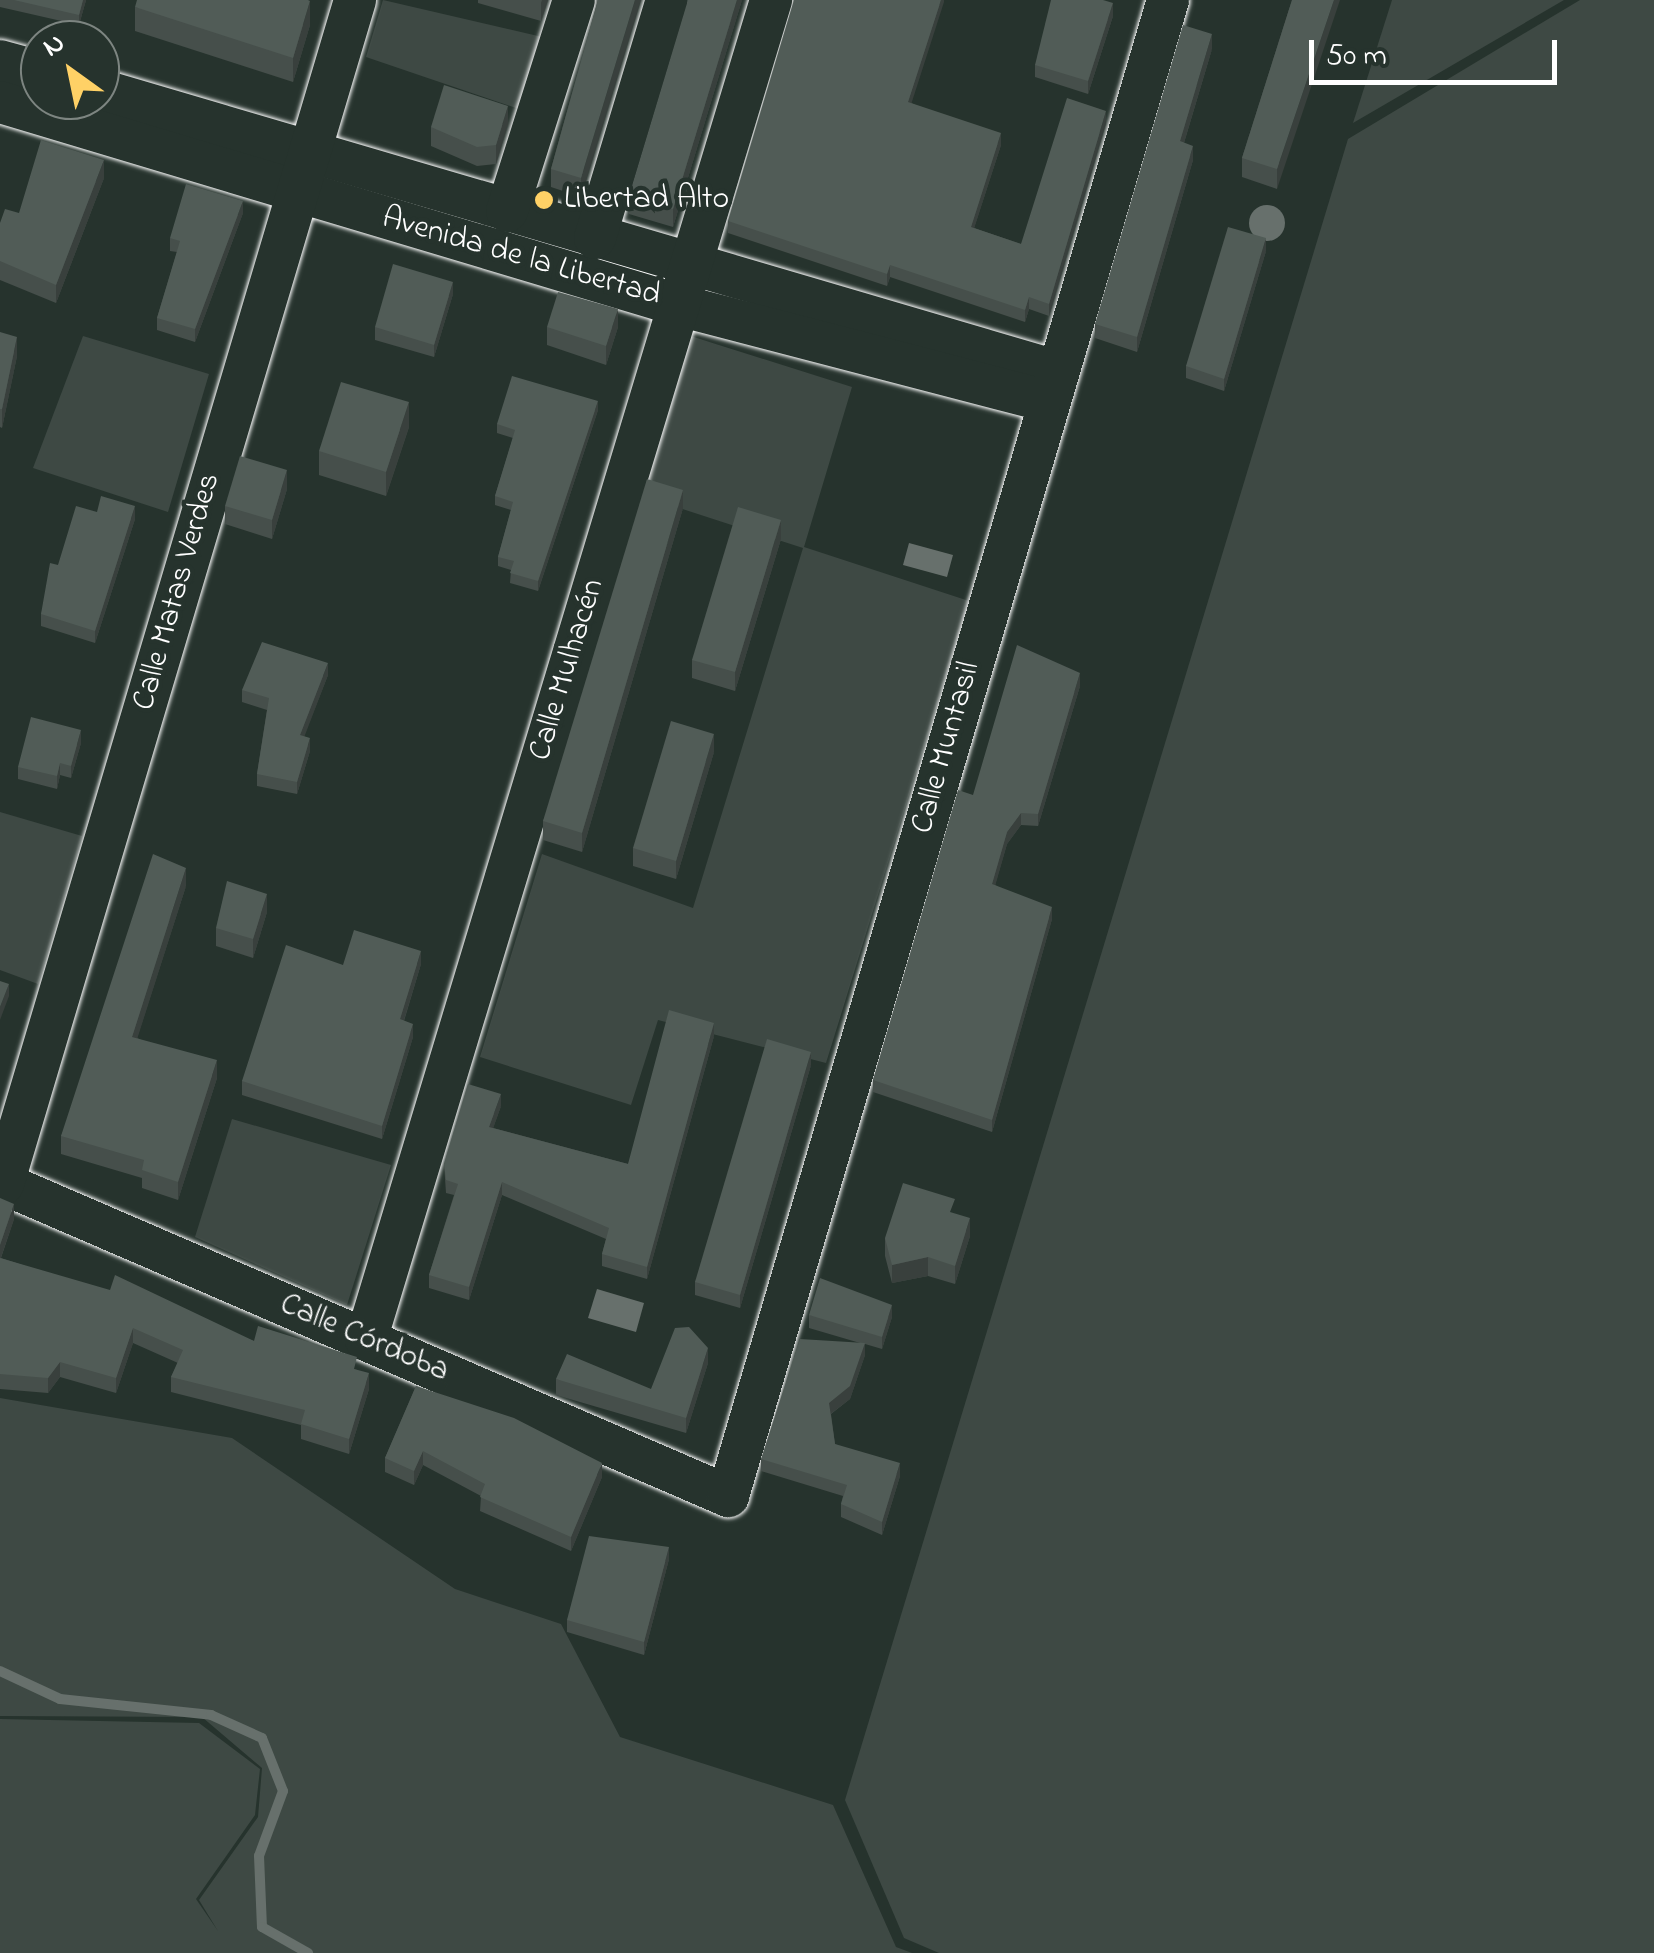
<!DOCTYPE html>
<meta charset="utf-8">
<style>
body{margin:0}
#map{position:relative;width:1654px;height:1953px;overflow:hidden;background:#26332d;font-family:"Indie Flower",sans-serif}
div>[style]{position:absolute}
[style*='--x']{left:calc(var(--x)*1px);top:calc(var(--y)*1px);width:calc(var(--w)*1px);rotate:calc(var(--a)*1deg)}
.green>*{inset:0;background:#3e4944}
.water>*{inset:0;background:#67706c}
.round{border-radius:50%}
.stream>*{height:10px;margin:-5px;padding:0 5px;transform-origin:5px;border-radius:5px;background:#67706c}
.roads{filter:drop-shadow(0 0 2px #fff) drop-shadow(0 0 2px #fff)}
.minor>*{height:42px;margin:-21px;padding:0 21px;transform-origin:21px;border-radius:21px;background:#26332d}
.wall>*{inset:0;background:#464f4b}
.shaded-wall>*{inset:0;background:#39403d}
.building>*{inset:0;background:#515c57}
.dots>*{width:28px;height:28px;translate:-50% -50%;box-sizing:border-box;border:5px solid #26332d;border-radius:50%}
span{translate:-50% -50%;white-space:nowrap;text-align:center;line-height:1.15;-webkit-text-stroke:9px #26332d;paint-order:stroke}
.poi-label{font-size:32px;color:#fff}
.left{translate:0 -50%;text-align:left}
.street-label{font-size:32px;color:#fff}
.north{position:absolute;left:20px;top:20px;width:100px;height:100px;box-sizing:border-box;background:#26332d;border:2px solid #7d8581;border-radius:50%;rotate:327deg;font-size:28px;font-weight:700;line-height:40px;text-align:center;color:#fff}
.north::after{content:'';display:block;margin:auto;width:35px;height:45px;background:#ffd166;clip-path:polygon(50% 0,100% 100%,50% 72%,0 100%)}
.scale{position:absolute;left:1309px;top:40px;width:248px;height:45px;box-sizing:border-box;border:5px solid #fff;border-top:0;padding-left:12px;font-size:30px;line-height:35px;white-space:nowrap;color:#fff;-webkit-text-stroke:8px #26332d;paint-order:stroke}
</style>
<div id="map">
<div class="green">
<i style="clip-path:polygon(383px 0,551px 39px,528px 112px,366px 57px)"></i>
<i style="clip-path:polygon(1392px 0,1564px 0,1353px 123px)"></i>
<i style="clip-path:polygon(1580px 0,1654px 0,1654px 1953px,939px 1953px,904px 1938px,845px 1800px,1348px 139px)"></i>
<i style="clip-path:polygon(681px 333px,852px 387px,804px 547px,969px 601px,826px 1063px,658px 1020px,631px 1105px,480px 1057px,542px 854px,693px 908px,803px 548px,633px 493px)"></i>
<i style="clip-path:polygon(83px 336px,209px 374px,168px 512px,33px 468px)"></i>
<i style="clip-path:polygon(0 812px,82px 836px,38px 984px,0 970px)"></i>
<i style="clip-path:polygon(232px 1119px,391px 1165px,347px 1305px,195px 1237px)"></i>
<i style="clip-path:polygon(0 1398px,232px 1438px,455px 1589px,561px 1624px,620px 1737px,833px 1805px,896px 1947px,912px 1953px,0 1953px,0 1719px,199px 1723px,260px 1769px,255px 1815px,196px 1899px,218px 1931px,199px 1900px,258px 1817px,262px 1768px,202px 1717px,0 1716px)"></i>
</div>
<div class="water">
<i class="round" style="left:1249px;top:205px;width:36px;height:36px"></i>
<i style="clip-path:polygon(909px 543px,953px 555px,947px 577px,903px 565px)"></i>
<i style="clip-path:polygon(597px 1289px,644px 1303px,636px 1332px,588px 1318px)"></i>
</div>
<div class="stream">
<i style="--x:0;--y:1671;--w:66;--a:25"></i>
<i style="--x:60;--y:1699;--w:152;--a:6"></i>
<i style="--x:211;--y:1715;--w:56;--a:24.3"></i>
<i style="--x:262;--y:1738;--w:57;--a:68.4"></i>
<i style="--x:283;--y:1791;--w:69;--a:110.3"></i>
<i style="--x:259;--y:1856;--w:71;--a:87.6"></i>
<i style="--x:262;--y:1927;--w:53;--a:29.5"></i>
</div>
<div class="roads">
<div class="minor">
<i style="--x:0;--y:61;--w:41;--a:15.4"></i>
<i style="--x:100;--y:90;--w:996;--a:16.38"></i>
<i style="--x:0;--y:102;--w:708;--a:16.67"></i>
<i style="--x:678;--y:305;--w:380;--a:14.6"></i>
<i style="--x:507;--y:211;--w:221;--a:-72.4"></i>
<i style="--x:595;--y:238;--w:249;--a:-73.2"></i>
<i style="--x:0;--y:1182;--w:793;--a:23.33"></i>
<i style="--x:728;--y:1496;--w:1559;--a:-73.61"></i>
<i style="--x:3;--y:1184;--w:1235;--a:-73.44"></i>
<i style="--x:366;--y:1340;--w:1400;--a:-73.18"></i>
</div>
</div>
<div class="wall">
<i style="clip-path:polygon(0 0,86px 0,79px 25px,0 7px)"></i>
<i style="clip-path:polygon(478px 0,548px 0,541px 21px,478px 3px)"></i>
<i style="clip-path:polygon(598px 0,581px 197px,551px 187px,551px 169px)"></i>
<i style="clip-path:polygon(742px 0,673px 227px,629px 214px,629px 196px)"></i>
<i style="clip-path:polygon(944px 0,911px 103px,1001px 145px,974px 228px,1021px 244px,1106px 123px,1049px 316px,1029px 309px,1025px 322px,890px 277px,887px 286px,728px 233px,728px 221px)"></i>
<i style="clip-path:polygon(1292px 0,1277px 189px,1242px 177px,1242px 158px)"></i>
<i style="clip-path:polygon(135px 7px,310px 25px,293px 82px,135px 31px)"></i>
<i style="clip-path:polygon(1113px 16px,1088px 94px,1035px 77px,1035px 65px)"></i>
<i style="clip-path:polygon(1212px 49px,1184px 143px,1193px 160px,1137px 352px,1095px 338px,1095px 324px)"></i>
<i style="clip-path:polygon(508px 124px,496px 164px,477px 166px,431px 146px,431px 127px)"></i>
<i style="clip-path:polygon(104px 178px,56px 303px,0 280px,0 223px,19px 213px)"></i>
<i style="clip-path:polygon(243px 213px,195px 342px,157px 330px,157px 318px,177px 252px,170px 251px,170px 238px)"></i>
<i style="clip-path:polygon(1266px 251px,1224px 391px,1186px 378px,1186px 366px)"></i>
<i style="clip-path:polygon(453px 294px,434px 357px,375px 340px,375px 327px)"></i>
<i style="clip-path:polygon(547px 327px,618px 327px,606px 365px,547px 345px)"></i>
<i style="clip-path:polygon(0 332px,17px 356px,2px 428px,0 427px)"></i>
<i style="clip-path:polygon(598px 410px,538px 591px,510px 583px,511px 570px,498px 566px,498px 557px,511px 510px,495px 505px,495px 496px,513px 438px,497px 433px,497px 424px)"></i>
<i style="clip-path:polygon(409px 427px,386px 496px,319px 475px,319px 451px)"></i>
<i style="clip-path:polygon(287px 489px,272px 539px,225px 524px,225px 506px)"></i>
<i style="clip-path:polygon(683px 508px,582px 852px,543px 840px,543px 821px)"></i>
<i style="clip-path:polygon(97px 512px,135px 519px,95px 643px,41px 626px,41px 614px,58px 565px)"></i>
<i style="clip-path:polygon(781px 539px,735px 691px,692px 678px,692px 660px)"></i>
<i style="clip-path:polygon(328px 675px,304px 736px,310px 751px,297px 794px,257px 786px,257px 774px,267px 710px,242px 702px,242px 690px)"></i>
<i style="clip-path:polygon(1080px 686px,1038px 826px,1021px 825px,1007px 844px,995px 885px,1052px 919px,992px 1132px,873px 1092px,873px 1080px,973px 795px)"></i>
<i style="clip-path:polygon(81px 743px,71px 778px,60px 775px,57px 789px,18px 779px,18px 767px)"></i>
<i style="clip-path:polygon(714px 752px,676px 879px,633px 866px,633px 848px)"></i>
<i style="clip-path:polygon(186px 886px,137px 1038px,217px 1078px,178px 1200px,142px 1188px,142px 1178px,61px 1154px,61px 1136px)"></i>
<i style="clip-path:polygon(267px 912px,253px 958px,216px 946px,216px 928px)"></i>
<i style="clip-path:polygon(421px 964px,404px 1021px,413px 1037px,382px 1139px,242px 1095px,242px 1081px,343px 965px)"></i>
<i style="clip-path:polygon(714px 1036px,647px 1279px,602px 1266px,602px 1254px,606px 1239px,502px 1195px,469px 1300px,429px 1288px,429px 1275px,454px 1195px,446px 1193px,444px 1164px,501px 1106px,493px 1128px,628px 1164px)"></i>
<i style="clip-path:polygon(811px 1065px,740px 1308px,695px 1295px,695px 1282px)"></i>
<i style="clip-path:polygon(0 1198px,14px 1219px,1px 1258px,254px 1341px,357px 1370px,369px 1389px,349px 1454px,301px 1439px,301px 1425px,171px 1392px,171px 1377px,178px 1363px,133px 1343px,116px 1393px,60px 1377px,48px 1393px,0 1389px)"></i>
<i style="clip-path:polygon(955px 1214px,970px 1236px,955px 1284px,928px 1276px,892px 1283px,885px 1256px,885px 1238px)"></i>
<i style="clip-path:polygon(809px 1315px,892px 1317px,882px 1349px,865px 1344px,865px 1355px,850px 1399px,831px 1414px,835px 1444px,900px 1476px,882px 1535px,841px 1517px,841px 1504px,843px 1496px,761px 1471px,761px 1459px,860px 1343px,809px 1328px)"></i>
<i style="clip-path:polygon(708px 1363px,686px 1433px,556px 1395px,556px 1379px,651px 1389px)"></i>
<i style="clip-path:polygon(416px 1386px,602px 1477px,571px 1551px,480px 1511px,481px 1496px,423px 1465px,414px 1485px,385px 1472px,385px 1458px)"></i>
<i style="clip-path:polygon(669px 1559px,644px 1655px,567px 1632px,567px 1620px)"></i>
</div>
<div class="shaded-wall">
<i style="clip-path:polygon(83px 0,86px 0,79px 25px,79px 15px)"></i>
<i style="clip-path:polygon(542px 0,548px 0,541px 21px,541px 3px)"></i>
<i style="clip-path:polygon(635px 0,641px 0,581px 197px,581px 178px)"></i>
<i style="clip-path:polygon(737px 0,742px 0,673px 227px,673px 209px)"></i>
<i style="clip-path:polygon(941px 0,944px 0,944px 2px,908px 114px,908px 102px)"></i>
<i style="clip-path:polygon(1334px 0,1340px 0,1277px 189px,1277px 169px)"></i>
<i style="clip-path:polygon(310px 1px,310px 25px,293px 82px,293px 58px)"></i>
<i style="clip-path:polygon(1113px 3px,1113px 16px,1088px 94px,1088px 81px)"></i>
<i style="clip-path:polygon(1212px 34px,1212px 49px,1180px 156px,1180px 141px)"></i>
<i style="clip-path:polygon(508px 106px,508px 124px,496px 164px,496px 145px)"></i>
<i style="clip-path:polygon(1106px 111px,1106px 123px,1049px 316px,1049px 304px)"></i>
<i style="clip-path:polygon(1001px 133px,1001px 145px,971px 238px,971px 227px)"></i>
<i style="clip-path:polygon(1193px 146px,1193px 160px,1137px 352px,1137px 337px)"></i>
<i style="clip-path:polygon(104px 160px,104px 178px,56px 303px,56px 285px)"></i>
<i style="clip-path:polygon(243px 201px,243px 213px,195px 342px,195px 329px)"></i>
<i style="clip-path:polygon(1266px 238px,1266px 251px,1224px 391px,1224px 379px)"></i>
<i style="clip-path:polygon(890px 265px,890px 277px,887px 286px,887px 274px)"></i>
<i style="clip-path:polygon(453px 282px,453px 294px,434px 357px,434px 345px)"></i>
<i style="clip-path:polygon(1029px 297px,1029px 309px,1025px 322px,1025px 310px)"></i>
<i style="clip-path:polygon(618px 309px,618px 327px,606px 365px,606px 346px)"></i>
<i style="clip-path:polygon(17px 337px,17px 356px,2px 428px,2px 409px)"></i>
<i style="clip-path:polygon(598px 401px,598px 410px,538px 591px,538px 581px)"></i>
<i style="clip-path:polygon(409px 402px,409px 427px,386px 496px,386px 472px)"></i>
<i style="clip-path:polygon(287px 470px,287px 489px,272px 539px,272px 520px)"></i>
<i style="clip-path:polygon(683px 490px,683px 508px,582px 852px,582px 833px)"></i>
<i style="clip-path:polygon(135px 506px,135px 519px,95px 643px,95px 631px)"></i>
<i style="clip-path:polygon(781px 520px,781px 539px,735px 691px,735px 672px)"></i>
<i style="clip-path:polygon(328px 663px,328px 675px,300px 748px,300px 735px)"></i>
<i style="clip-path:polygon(1080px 673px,1080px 686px,1038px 826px,1038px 814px)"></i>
<i style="clip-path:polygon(81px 730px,81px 743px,71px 778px,71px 766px)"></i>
<i style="clip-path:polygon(714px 734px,714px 752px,676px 879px,676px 861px)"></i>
<i style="clip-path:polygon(310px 738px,310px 751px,297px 794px,297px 782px)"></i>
<i style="clip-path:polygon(60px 763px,60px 775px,57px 789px,57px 776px)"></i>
<i style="clip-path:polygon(1021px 813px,1021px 825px,1007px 844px,992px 897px,992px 884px,1007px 832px)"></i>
<i style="clip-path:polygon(186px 868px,186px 886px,132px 1055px,132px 1037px)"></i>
<i style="clip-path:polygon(267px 894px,267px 912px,253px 958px,253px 939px)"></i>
<i style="clip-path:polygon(1052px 907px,1052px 919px,992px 1132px,992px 1120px)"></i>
<i style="clip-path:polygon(421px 951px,421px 964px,400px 1033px,400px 1019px)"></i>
<i style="clip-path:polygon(9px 984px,9px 996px,0 1020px,0 1007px)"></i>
<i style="clip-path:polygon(714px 1023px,714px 1036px,647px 1279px,647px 1267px)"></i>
<i style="clip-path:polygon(413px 1024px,413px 1037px,382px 1139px,382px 1126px)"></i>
<i style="clip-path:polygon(811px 1052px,811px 1065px,740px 1308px,740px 1295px)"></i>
<i style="clip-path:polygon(217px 1060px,217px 1078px,178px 1200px,178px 1182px)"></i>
<i style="clip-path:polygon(501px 1094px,501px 1106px,489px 1140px,489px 1127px)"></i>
<i style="clip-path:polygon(502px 1182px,502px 1195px,469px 1300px,469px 1287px)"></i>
<i style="clip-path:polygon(14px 1204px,14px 1219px,0 1260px,0 1245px)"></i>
<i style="clip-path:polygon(970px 1218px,970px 1236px,955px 1284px,955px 1266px)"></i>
<i style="clip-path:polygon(928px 1257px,928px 1276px,892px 1283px,892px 1265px)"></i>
<i style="clip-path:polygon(892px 1305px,892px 1317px,882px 1349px,882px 1337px)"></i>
<i style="clip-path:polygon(133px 1328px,133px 1343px,116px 1393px,116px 1378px)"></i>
<i style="clip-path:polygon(865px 1343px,865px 1355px,850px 1399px,829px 1415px,829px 1403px)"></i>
<i style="clip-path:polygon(708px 1348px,708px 1363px,686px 1433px,686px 1418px)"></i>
<i style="clip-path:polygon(60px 1362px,60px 1377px,48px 1393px,48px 1378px)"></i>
<i style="clip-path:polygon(369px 1373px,369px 1389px,349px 1454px,349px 1439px)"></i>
<i style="clip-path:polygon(423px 1451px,423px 1465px,414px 1485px,414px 1471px)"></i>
<i style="clip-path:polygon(602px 1463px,602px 1477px,571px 1551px,571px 1537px)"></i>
<i style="clip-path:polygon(900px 1463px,900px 1476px,882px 1535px,882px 1522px)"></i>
<i style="clip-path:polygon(669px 1547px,669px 1559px,644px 1655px,644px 1642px)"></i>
</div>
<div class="building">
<i style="clip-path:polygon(14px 0,83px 0,79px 15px)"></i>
<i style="clip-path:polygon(137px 0,308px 0,310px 1px,293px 58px,135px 7px)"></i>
<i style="clip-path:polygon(598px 0,635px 0,581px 178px,551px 169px)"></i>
<i style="clip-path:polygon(688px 0,737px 0,673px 209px,629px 196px)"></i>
<i style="clip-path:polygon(794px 0,941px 0,908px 102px,1001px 133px,971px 227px,1021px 244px,1067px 98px,1106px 111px,1049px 304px,1029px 297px,1025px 310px,890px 265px,887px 274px,728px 221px)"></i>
<i style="clip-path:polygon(1051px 0,1103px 0,1113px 3px,1088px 81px,1035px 65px)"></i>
<i style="clip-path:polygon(1292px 0,1334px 0,1277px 169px,1242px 158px)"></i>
<i style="clip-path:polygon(1183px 25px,1212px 34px,1180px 141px,1193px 146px,1137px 337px,1095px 324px)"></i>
<i style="clip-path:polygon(444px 85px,508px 106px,496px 145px,477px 147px,431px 127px)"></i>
<i style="clip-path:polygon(41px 140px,104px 160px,56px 285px,0 261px,0 223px,5px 209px,19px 213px)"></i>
<i style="clip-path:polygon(186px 184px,243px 201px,195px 329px,157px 318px,180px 241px,170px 238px)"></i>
<i style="clip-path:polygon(1228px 227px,1266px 238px,1224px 379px,1186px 366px)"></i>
<i style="clip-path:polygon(393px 264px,453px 282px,434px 345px,375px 327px)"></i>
<i style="clip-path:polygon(558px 292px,618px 309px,606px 346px,547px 327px)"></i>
<i style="clip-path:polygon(0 332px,17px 337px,2px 409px,0 409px)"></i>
<i style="clip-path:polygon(512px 376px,598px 401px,538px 581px,510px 573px,514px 561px,498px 557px,513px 502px,495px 496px,515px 430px,497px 424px)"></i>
<i style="clip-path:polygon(341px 382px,409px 402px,386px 472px,319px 451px)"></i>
<i style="clip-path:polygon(240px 456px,287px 470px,272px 520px,225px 506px)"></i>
<i style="clip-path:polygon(647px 479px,683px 490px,582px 833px,543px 821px)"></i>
<i style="clip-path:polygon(101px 496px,135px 506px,95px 631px,41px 614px,50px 563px,58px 565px,76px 506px,97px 512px)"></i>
<i style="clip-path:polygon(738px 507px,781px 520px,735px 672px,692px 660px)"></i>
<i style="clip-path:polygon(262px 642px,328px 663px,300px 735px,310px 738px,297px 782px,257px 774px,269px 698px,242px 690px)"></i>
<i style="clip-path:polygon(1017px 645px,1080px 673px,1038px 814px,1021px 813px,1007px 832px,992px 884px,1052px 907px,992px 1120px,873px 1080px,958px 790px,973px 795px)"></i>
<i style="clip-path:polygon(31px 717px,81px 730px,71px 766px,60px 763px,57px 776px,18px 767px)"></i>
<i style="clip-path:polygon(671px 721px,714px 734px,676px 861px,633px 848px)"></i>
<i style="clip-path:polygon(153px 854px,186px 868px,132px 1037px,217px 1060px,178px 1182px,142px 1170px,144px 1160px,61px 1136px)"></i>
<i style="clip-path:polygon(227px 881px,267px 894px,253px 939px,216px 928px)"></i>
<i style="clip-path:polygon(354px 930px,421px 951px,400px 1019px,413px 1024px,382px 1126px,242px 1081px,286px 945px,343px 965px)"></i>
<i style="clip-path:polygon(0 981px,9px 984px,0 1007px)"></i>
<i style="clip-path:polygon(669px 1010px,714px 1023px,647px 1267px,602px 1254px,609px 1228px,502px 1182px,469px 1287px,429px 1275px,458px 1184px,446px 1180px,444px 1164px,468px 1084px,501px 1094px,489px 1127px,628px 1164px)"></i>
<i style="clip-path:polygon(767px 1039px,811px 1052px,740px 1295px,695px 1282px)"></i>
<i style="clip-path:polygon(903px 1183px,955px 1199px,950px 1212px,970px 1218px,955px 1266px,928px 1257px,892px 1265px,885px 1238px)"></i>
<i style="clip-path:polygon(0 1198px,14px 1204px,0 1245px)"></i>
<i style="clip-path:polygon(0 1258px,110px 1290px,115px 1275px,254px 1341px,258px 1326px,357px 1357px,354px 1369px,369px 1373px,349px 1439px,301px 1424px,305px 1410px,171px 1377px,183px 1350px,133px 1328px,116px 1378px,60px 1362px,48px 1378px,0 1374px)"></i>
<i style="clip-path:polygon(820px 1278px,892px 1305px,882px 1337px,809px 1315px)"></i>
<i style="clip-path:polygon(689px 1327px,708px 1348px,686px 1418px,556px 1379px,567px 1354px,651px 1389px,675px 1328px)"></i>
<i style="clip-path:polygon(800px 1339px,865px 1343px,850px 1386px,829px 1403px,835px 1444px,900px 1463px,882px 1522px,841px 1504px,847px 1485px,761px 1459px)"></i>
<i style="clip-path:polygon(416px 1386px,514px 1418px,602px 1463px,571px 1537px,480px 1497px,485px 1484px,423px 1451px,414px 1471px,385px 1458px)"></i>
<i style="clip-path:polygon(589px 1536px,669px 1547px,644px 1642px,567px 1620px)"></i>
</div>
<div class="dots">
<i style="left:544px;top:200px;background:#ffd166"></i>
</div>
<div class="poi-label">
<span class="left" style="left:564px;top:200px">Libertad Alto</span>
</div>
<div class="street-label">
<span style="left:521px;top:258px;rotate:16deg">Avenida de la Libertad</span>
<span style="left:178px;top:592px;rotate:-74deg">Calle Matas Verdes</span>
<span style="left:568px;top:670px;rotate:-73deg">Calle Mulhacén</span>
<span style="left:947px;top:748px;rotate:-74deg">Calle Muntasil</span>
<span style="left:364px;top:1339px;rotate:23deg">Calle Córdoba</span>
</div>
<div class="north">N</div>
<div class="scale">50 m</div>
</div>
